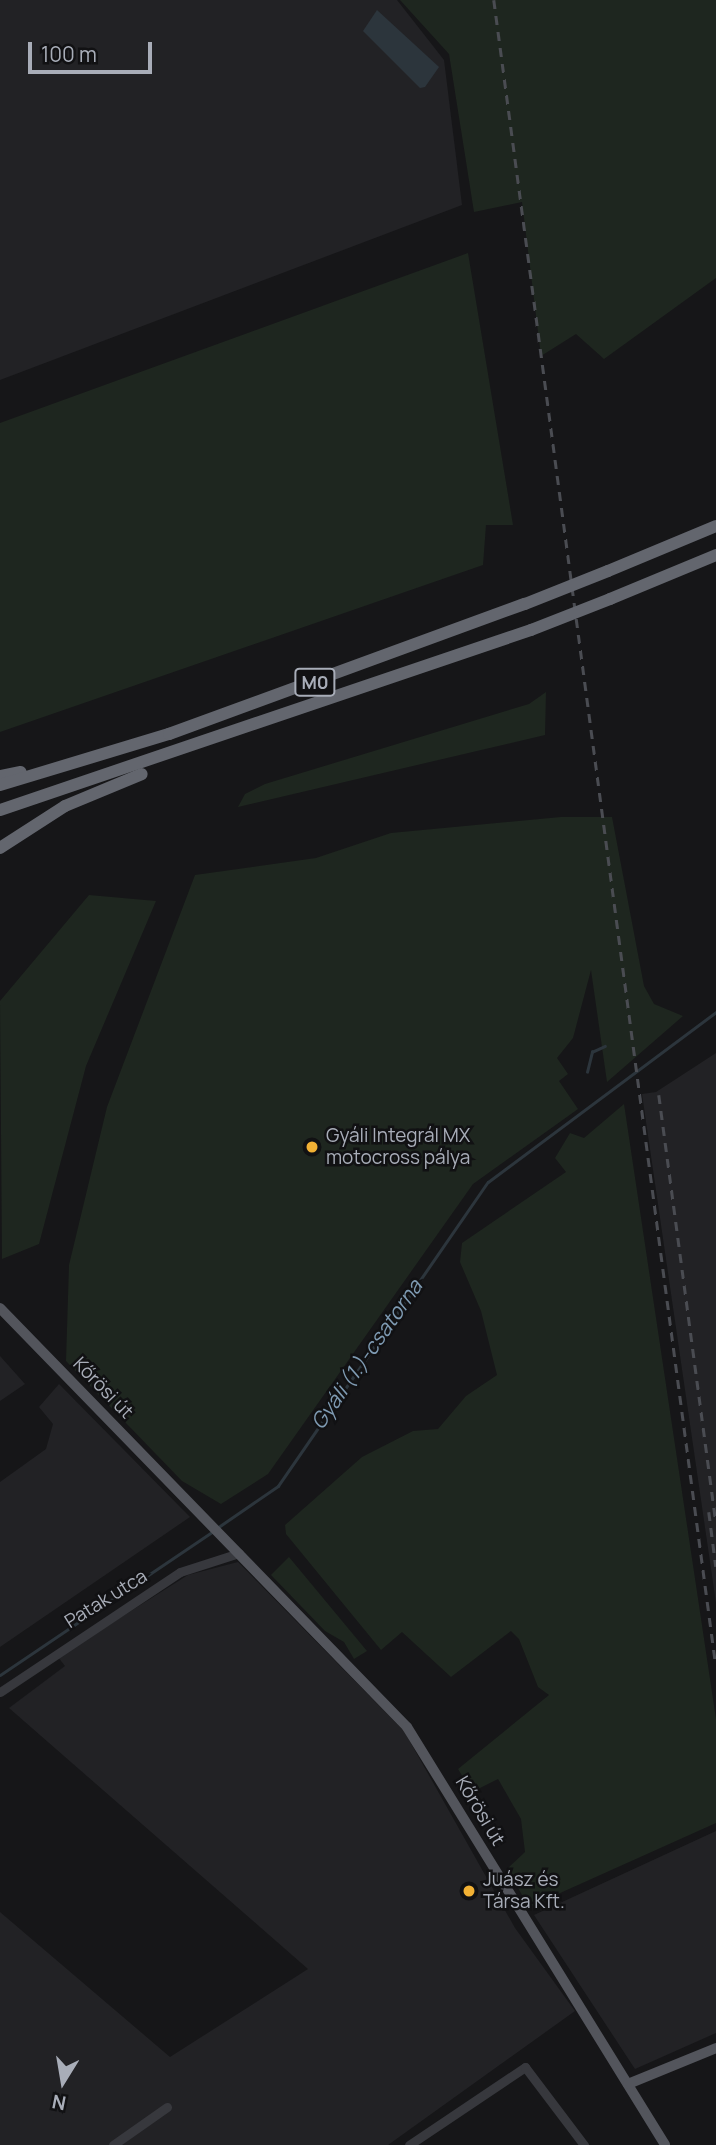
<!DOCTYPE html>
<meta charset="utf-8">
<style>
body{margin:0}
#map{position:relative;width:716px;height:2145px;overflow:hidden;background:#161618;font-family:Manrope,sans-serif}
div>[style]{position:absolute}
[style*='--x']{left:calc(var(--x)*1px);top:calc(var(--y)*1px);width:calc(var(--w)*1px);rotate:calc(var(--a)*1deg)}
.built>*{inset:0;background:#222225}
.green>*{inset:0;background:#1e261f}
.water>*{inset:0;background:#2c353c}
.stream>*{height:2.5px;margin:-1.25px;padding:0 1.25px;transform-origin:1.25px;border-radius:1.25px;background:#2c353c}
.minor>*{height:9px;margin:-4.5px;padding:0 4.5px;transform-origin:4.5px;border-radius:4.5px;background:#37383d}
.major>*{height:10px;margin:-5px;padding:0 5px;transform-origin:5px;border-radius:5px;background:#53555c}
.highway>*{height:12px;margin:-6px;padding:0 6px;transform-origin:6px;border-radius:6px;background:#63666e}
.rail>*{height:2.5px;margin-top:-1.25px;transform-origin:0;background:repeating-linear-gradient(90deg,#4a4c52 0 9px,transparent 0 16px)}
.highway-bridge>*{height:12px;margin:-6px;padding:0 6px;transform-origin:6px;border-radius:6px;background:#63666e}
.dots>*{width:19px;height:19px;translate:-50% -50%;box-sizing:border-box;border:4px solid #111113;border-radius:50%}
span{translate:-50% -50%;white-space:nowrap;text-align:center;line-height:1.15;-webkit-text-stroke:5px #111113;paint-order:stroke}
.shield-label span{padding:2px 5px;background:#111113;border:2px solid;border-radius:5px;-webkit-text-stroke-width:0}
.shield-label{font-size:18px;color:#a8adb8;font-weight:700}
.poi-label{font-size:19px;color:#a8adb8}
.left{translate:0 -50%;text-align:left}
.street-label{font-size:19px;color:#a8adb8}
.water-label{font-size:21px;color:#7f9bb3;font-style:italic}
.north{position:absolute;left:28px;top:2047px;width:70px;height:70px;-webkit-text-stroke:5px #111113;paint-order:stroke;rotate:191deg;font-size:19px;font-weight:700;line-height:28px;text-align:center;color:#a8adb8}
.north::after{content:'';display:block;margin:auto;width:24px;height:32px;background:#a8adb8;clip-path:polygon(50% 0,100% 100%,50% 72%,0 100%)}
.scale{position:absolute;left:28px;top:42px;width:124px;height:32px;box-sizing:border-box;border:4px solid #a8adb8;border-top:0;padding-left:9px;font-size:21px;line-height:24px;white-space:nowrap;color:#a8adb8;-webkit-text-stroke:5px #111113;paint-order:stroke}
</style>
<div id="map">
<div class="built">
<i style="clip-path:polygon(0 0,397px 0,444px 60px,462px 205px,0 380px)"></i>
<i style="clip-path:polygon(716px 1053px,716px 1603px,642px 1094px,656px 1092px)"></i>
<i style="clip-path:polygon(0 1356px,25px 1384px,0 1401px)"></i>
<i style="clip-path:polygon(59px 1384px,190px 1517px,0 1647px,0 1482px,46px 1449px,53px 1424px,39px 1407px)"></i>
<i style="clip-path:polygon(238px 1562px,404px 1731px,515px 1928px,575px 2011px,388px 2145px,0 2145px,0 1912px,170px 2057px,308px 1969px,9px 1708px,65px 1666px,58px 1657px,188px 1575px)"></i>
<i style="clip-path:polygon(716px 1831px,716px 2033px,635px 2069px,534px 1915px)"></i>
</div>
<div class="green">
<i style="clip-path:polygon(400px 0,716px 0,716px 278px,604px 359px,576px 334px,541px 356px,522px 202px,474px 212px,449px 54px)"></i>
<i style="clip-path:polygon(468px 253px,513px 525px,486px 525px,483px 565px,0 732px,0 423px)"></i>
<i style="clip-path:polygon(546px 692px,545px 735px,238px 807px,245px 794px,265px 784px,529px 704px)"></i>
<i style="clip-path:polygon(561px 817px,612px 817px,644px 986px,654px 1004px,683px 1016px,607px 1082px,591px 970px,573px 1038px,557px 1058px,568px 1074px,559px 1081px,578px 1109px,473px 1184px,268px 1474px,221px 1504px,182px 1481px,66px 1361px,69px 1265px,107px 1107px,195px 875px,316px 858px,391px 833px)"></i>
<i style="clip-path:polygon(89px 895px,156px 901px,86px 1066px,39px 1244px,2px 1259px,0 1001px)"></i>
<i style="clip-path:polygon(624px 1104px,716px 1719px,716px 1823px,529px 1907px,507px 1869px,525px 1852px,521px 1819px,498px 1779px,472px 1792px,458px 1769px,549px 1695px,538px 1687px,519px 1639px,511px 1631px,451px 1677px,402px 1632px,381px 1650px,286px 1534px,285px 1525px,362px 1457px,413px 1431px,438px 1429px,466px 1396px,497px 1375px,481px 1311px,460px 1262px,462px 1243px,566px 1172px,555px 1158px,570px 1133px,584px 1138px)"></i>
<i style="clip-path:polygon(289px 1557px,367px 1651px,354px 1659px,344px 1642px,325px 1631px,271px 1575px)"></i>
</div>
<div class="water">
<i style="clip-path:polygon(377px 10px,439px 67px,425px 87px,420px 88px,363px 31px)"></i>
</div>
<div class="stream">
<i style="--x:587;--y:1072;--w:21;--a:-76"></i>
<i style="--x:592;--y:1052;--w:14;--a:-25"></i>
<i style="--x:217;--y:1528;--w:74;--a:-34.5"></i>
<i style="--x:278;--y:1486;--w:369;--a:-55.4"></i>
<i style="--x:488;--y:1182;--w:284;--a:-36.7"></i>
<i style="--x:0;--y:1675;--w:256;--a:-34"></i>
</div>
<div class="minor">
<i style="--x:0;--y:1692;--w:216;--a:-33.7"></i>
<i style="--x:180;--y:1572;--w:62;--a:-17.9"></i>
<i style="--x:113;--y:2145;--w:66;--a:-35.1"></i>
<i style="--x:409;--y:2145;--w:140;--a:-33.9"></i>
<i style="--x:525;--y:2067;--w:98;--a:52.9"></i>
</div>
<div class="major">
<i style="--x:0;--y:1308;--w:584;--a:45.83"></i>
<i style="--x:407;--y:1727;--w:491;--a:58.3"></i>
<i style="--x:628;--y:2084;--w:95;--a:-22.2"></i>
</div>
<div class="highway">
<i style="--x:608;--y:571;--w:117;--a:-22.6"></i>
<i style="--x:610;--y:599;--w:115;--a:-22.5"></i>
<i style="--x:0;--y:776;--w:21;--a:-11"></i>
<i style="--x:0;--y:785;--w:177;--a:-16.8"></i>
<i style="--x:169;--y:734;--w:379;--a:-20.1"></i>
<i style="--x:0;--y:810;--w:561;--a:-18.73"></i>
<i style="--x:0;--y:848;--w:77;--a:-32.9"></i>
<i style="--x:65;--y:806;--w:83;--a:-22.6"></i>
</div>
<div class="rail">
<i style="--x:494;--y:0;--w:1680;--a:82.41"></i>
<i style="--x:659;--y:1095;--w:431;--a:82.4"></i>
<i style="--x:709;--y:1512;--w:55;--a:82.7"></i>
</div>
<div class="highway-bridge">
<i style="--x:525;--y:604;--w:89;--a:-21.7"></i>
<i style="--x:531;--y:630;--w:85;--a:-21.4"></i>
</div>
<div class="dots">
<i style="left:312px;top:1147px;background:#f2b134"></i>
<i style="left:469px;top:1891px;background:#f2b134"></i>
</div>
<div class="shield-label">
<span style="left:315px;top:682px">M0</span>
</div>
<div class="poi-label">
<span class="left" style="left:326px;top:1147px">Gyáli Integrál MX<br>motocross pálya</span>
<span class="left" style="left:483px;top:1891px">Juász és<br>Társa Kft.</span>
</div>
<div class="street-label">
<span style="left:103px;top:1388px;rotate:46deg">Kőrösi út</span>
<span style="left:106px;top:1599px;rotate:-32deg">Patak utca</span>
<span style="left:480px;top:1811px;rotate:59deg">Kőrösi út</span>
</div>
<div class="water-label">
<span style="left:366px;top:1354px;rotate:-55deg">Gyáli (1.)-csatorna</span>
</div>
<div class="north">N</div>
<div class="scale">100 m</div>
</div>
